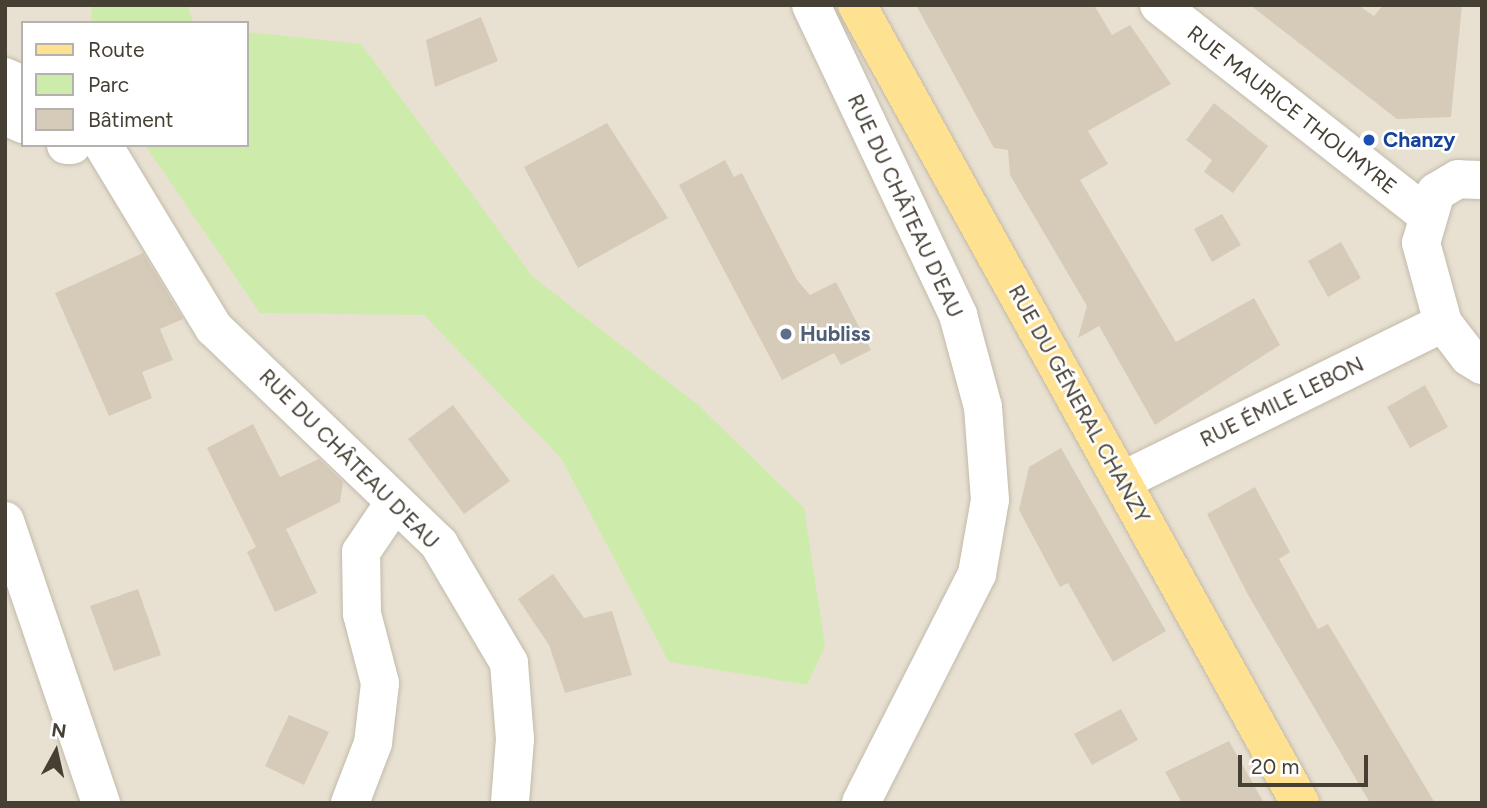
<!DOCTYPE html>
<meta charset="utf-8">
<style>
body{margin:0}
#map{position:relative;width:1487px;height:808px;overflow:hidden;background:#f3efe4;font-family:Figtree,sans-serif}
div>[style]{position:absolute}
[style*='--x']{left:calc(var(--x)*1px);top:calc(var(--y)*1px);width:calc(var(--w)*1px);rotate:calc(var(--a)*1deg)}
.residential>*{inset:0;background:#e8e1d2}
.green>*{inset:0;background:#cdebaa}
.building>*{inset:0;background:#d6cbb9}
.roads{filter:drop-shadow(0 0 2px #c2baa9) drop-shadow(0 0 2px #c2baa9)}
.minor>*{height:38px;margin:-19px;padding:0 19px;transform-origin:19px;border-radius:19px;background:#fff}
.major>*{height:38px;margin:-19px;padding:0 19px;transform-origin:19px;border-radius:19px;background:#ffe192}
.dots>*{width:19px;height:19px;translate:-50% -50%;box-sizing:border-box;border:4px solid #fff;border-radius:50%}
span{translate:-50% -50%;white-space:nowrap;text-align:center;line-height:1.15;-webkit-text-stroke:5px #fff;paint-order:stroke}
.street-label{font-size:21px;color:#463f34}
.transit-label{font-size:21px;color:#164399;font-weight:700}
.left{translate:0 -50%;text-align:left}
.service-label{font-size:21px;color:#4e5e75;font-weight:700}
.frame{position:absolute;inset:0;border:7px solid #463f34;pointer-events:none}
.legend{position:absolute;left:21px;top:21px;width:228px;height:126px;box-sizing:border-box;background:#fff;border:2px solid #b5b2ae;margin:0;padding:9px 12px;list-style:none;font-size:21px;color:#463f34}
.legend li{display:flex;align-items:center;gap:14px;height:35px}
.legend b{width:35px;border:2px solid #b5b2ae}
.north{position:absolute;left:21px;top:717px;width:70px;height:70px;-webkit-text-stroke:5px #fff;paint-order:stroke;rotate:8deg;font-size:19px;font-weight:700;line-height:28px;text-align:center;color:#463f34}
.north::after{content:'';display:block;margin:auto;width:24px;height:32px;background:#463f34;clip-path:polygon(50% 0,100% 100%,50% 72%,0 100%)}
.scale{position:absolute;left:1238px;top:755px;width:130px;height:32px;box-sizing:border-box;border:4px solid #463f34;border-top:0;padding-left:9px;font-size:21px;line-height:24px;white-space:nowrap;color:#463f34;-webkit-text-stroke:5px #fff;paint-order:stroke}
</style>
<div id="map">
<div class="residential">
<i style="clip-path:polygon(evenodd,5px 5px,1482px 5px,1482px 803px,5px 803px,5px 5px,23px 23px,247px 23px,247px 145px,23px 145px,23px 23px)"></i>
</div>
<div class="green">
<i style="clip-path:polygon(92px 5px,188px 5px,193px 23px,91px 23px)"></i>
<i style="clip-path:polygon(247px 32px,361px 44px,533px 277px,697px 404px,804px 508px,825px 646px,807px 685px,669px 662px,561px 458px,424px 315px,260px 313px,145px 145px,247px 145px)"></i>
</div>
<div class="building">
<i style="clip-path:polygon(916px 5px,1094px 5px,1112px 35px,1130px 25px,1171px 84px,1088px 131px,1108px 164px,1080px 180px,1176px 342px,1254px 298px,1280px 345px,1155px 425px,1099px 326px,1078px 338px,1087px 306px,1010px 175px,1008px 150px,994px 148px)"></i>
<i style="clip-path:polygon(1250px 5px,1358px 5px,1374px 16px,1383px 5px,1462px 5px,1451px 117px,1397px 119px)"></i>
<i style="clip-path:polygon(481px 17px,498px 61px,435px 87px,426px 40px)"></i>
<i style="clip-path:polygon(1214px 103px,1268px 146px,1233px 193px,1204px 172px,1212px 160px,1186px 140px)"></i>
<i style="clip-path:polygon(607px 123px,668px 218px,578px 268px,524px 167px)"></i>
<i style="clip-path:polygon(725px 160px,734px 177px,742px 173px,797px 280px,810px 295px,836px 282px,871px 350px,841px 365px,834px 353px,782px 380px,679px 185px)"></i>
<i style="clip-path:polygon(1222px 214px,1241px 245px,1212px 262px,1194px 229px)"></i>
<i style="clip-path:polygon(1341px 242px,1361px 278px,1328px 297px,1308px 261px)"></i>
<i style="clip-path:polygon(143px 253px,183px 319px,160px 329px,173px 360px,142px 372px,152px 398px,109px 416px,55px 293px)"></i>
<i style="clip-path:polygon(1425px 385px,1448px 427px,1410px 448px,1387px 407px)"></i>
<i style="clip-path:polygon(453px 405px,510px 481px,464px 514px,408px 439px)"></i>
<i style="clip-path:polygon(253px 424px,280px 477px,319px 459px,343px 482px,340px 502px,286px 529px,317px 593px,275px 612px,247px 552px,256px 547px,207px 448px)"></i>
<i style="clip-path:polygon(1061px 448px,1166px 631px,1113px 662px,1068px 583px,1060px 587px,1019px 510px,1029px 467px)"></i>
<i style="clip-path:polygon(1255px 487px,1290px 552px,1279px 559px,1318px 629px,1328px 624px,1435px 803px,1370px 803px,1247px 593px,1207px 514px)"></i>
<i style="clip-path:polygon(553px 574px,584px 618px,612px 611px,632px 675px,565px 693px,549px 645px,518px 599px)"></i>
<i style="clip-path:polygon(138px 589px,161px 655px,114px 671px,90px 606px)"></i>
<i style="clip-path:polygon(1121px 709px,1138px 740px,1092px 765px,1074px 734px)"></i>
<i style="clip-path:polygon(289px 715px,329px 732px,304px 785px,265px 766px)"></i>
<i style="clip-path:polygon(1229px 741px,1264px 803px,1182px 803px,1165px 772px)"></i>
</div>
<div class="roads">
<div class="minor">
<i style="--x:811;--y:5;--w:343;--a:64.6"></i>
<i style="--x:958;--y:315;--w:95;--a:74.8"></i>
<i style="--x:983;--y:407;--w:93;--a:85.7"></i>
<i style="--x:990;--y:500;--w:75;--a:100"></i>
<i style="--x:977;--y:574;--w:257;--a:116.9"></i>
<i style="--x:1159;--y:5;--w:339;--a:38.1"></i>
<i style="--x:5;--y:77;--w:20;--a:24"></i>
<i style="--x:5;--y:116;--w:20;--a:24"></i>
<i style="--x:66;--y:145;--w:6;--a:0"></i>
<i style="--x:103;--y:145;--w:214;--a:58.8"></i>
<i style="--x:214;--y:328;--w:312;--a:43.8"></i>
<i style="--x:439;--y:544;--w:138;--a:59.5"></i>
<i style="--x:509;--y:663;--w:76;--a:85.5"></i>
<i style="--x:515;--y:739;--w:64;--a:94.5"></i>
<i style="--x:1482;--y:180;--w:24;--a:-178"></i>
<i style="--x:1458;--y:179;--w:26;--a:149"></i>
<i style="--x:1436;--y:192;--w:53;--a:106.4"></i>
<i style="--x:1421;--y:243;--w:83;--a:74.6"></i>
<i style="--x:1443;--y:323;--w:43;--a:52.6"></i>
<i style="--x:1469;--y:357;--w:15;--a:32"></i>
<i style="--x:1122;--y:481;--w:358;--a:-26.2"></i>
<i style="--x:5;--y:521;--w:298;--a:71.2"></i>
<i style="--x:350;--y:803;--w:64;--a:-69"></i>
<i style="--x:373;--y:743;--w:60;--a:-83.3"></i>
<i style="--x:380;--y:683;--w:71;--a:-104.6"></i>
<i style="--x:362;--y:614;--w:62;--a:-90.9"></i>
<i style="--x:361;--y:552;--w:59;--a:-56"></i>
</div>
<div class="major">
<i style="--x:857;--y:5;--w:913;--a:60.96"></i>
</div>
</div>
<div class="dots">
<i style="left:1369px;top:140px;background:#1a4fb4"></i>
<i style="left:786px;top:334px;background:#5c6f8a"></i>
</div>
<div class="street-label">
<span style="left:1292px;top:110px;rotate:38deg">RUE MAURICE THOUMYRE</span>
<span style="left:905px;top:206px;rotate:65deg">RUE DU CHÂTEAU D'EAU</span>
<span style="left:1282px;top:402px;rotate:-26deg">RUE ÉMILE LEBON</span>
<span style="left:1079px;top:404px;rotate:61deg">RUE DU GÉNERAL CHANZY</span>
<span style="left:349px;top:459px;rotate:45deg">RUE DU CHÂTEAU D'EAU</span>
</div>
<div class="transit-label">
<span class="left" style="left:1383px;top:140px">Chanzy</span>
</div>
<div class="service-label">
<span class="left" style="left:800px;top:334px">Hubliss</span>
</div>
<div class="frame"></div>
<ul class="legend">
<li><b style="height:9px;background:#ffe192"></b>Route</li>
<li><b style="height:19px;background:#cdebaa"></b>Parc</li>
<li><b style="height:19px;background:#d6cbb9"></b>Bâtiment</li>
</ul>
<div class="north">N</div>
<div class="scale">20 m</div>
</div>
